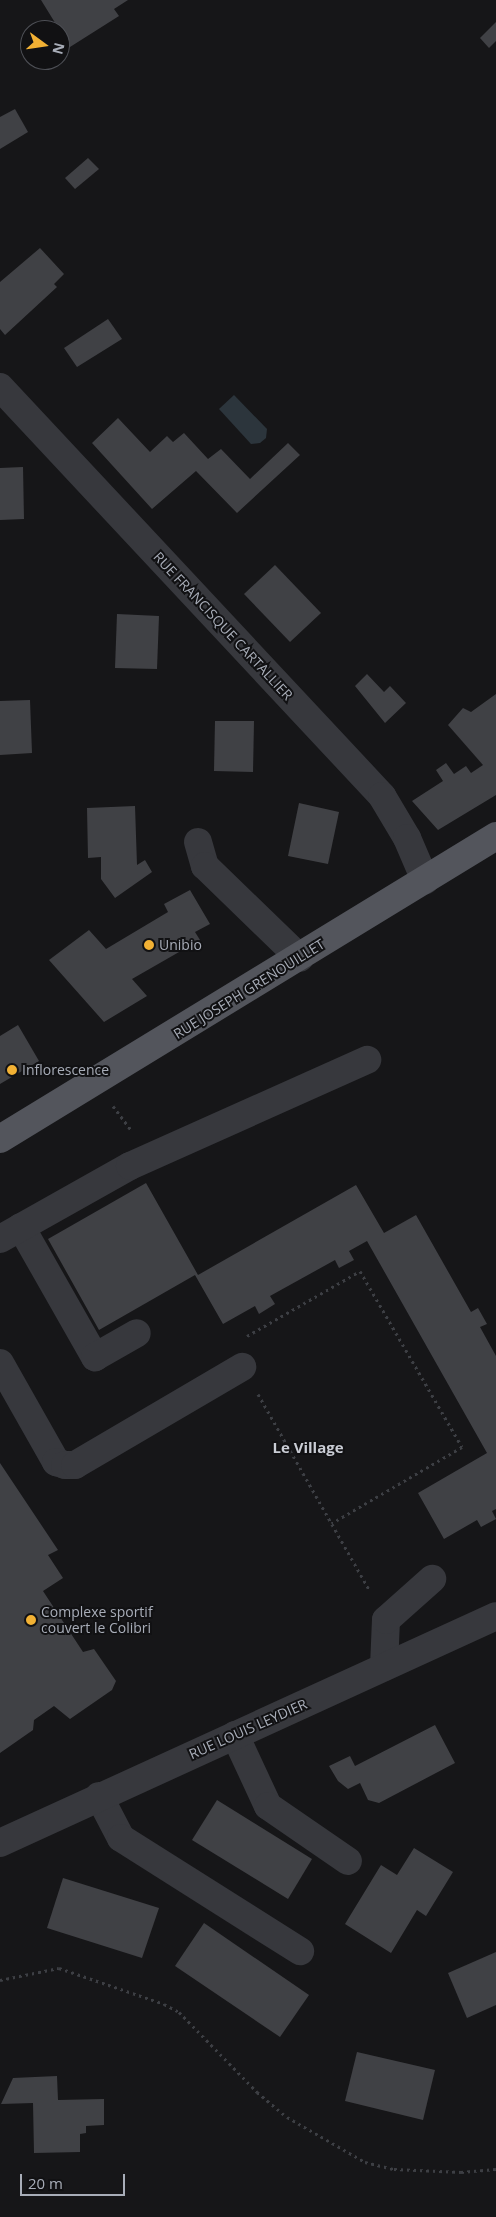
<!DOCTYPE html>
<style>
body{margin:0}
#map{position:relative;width:496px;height:2217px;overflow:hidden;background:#161618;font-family:"Open Sans",sans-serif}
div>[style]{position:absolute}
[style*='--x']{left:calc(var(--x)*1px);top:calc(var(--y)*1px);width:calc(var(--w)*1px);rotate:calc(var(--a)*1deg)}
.water>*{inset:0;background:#2c353c}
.building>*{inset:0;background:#404145}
.path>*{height:3px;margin-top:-1.5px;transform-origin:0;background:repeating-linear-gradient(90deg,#3d3f44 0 2.5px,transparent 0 6.5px)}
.minor>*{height:28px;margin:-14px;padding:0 14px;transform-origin:14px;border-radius:14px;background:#37383d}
.major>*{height:28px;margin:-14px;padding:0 14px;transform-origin:14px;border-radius:14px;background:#53555c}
.dots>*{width:14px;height:14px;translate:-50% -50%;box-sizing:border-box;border:2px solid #111113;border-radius:50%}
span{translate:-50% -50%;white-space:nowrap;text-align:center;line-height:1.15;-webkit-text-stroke:4px #111113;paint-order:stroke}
.street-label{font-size:14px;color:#a8adb8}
.poi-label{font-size:14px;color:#a8adb8}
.left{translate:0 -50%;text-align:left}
.neighbourhood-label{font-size:15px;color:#c9ccd4;font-weight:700}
.north{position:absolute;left:20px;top:20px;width:50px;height:50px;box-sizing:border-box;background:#111113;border:1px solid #4d4f55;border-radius:50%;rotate:104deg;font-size:14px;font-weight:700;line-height:20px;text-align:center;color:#a8adb8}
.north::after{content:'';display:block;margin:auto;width:18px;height:22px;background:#f2b134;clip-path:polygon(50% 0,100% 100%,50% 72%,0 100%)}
.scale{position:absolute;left:20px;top:2174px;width:105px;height:22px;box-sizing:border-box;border:2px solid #a8adb8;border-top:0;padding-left:6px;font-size:15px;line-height:18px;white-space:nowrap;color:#a8adb8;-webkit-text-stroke:4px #111113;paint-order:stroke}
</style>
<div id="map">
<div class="water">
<i style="clip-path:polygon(234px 395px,267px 429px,266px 438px,260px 443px,251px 444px,219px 409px)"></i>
</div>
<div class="building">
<i style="clip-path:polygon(41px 0,128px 0,114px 9px,119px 16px,70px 47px)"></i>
<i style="clip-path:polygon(496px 22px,496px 41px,489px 48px,480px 38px)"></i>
<i style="clip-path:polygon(15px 109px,28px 132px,0 149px,0 117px)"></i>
<i style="clip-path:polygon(88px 158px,99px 169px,75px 189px,65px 178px)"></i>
<i style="clip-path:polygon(40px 248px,64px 274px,54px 284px,57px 287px,5px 335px,0 329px,0 282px)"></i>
<i style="clip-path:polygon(108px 319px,122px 339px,77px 367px,64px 348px)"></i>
<i style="clip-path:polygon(118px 418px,150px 452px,167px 436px,173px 442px,184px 433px,208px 459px,221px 449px,250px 479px,288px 443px,300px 455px,237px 513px,196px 471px,152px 509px,92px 443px)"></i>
<i style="clip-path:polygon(23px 467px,24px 519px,0 520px,0 468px)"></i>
<i style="clip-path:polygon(275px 565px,321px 613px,290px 642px,244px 594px)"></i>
<i style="clip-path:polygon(117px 614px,159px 616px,157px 669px,115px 668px)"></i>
<i style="clip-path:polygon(367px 674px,384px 692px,390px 686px,406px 703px,385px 723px,355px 686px)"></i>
<i style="clip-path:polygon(496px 694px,496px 795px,438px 830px,412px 801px,443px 781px,436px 770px,446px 763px,454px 774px,466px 766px,471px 773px,483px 765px,448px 725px,463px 708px,471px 712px)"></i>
<i style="clip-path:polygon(30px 700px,32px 753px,0 755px,0 701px)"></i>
<i style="clip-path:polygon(215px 721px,254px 721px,253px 772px,214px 771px)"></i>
<i style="clip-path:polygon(299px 803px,339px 812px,328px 864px,288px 856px)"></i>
<i style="clip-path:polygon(135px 806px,137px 865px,145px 860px,152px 872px,115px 898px,101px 879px,101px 857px,88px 858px,87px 808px)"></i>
<i style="clip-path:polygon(190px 890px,210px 924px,195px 932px,200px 940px,132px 979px,147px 996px,104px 1022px,49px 960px,89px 930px,106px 949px,168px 912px,164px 904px)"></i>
<i style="clip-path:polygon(18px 1025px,39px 1061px,0 1084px,0 1036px)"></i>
<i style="clip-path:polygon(146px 1183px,198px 1275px,356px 1185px,384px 1233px,416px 1215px,471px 1312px,478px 1308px,487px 1324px,480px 1327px,496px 1356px,496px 1509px,492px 1511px,496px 1519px,481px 1527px,477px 1520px,444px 1539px,418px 1493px,487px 1453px,367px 1241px,349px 1251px,354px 1260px,339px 1268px,335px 1260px,270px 1296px,275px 1304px,259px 1314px,255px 1306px,223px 1324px,195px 1275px,99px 1330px,48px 1239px)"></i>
<i style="clip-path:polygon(0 1463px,58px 1550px,48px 1555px,63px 1578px,43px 1591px,83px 1652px,94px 1649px,116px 1681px,112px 1690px,70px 1719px,54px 1706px,34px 1720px,33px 1730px,0 1753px)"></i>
<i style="clip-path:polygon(435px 1725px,455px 1763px,379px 1803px,368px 1800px,360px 1783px,348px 1789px,338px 1781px,329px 1766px,350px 1756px,355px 1766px)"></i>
<i style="clip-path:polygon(217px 1800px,312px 1859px,288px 1899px,192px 1840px)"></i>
<i style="clip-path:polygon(414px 1848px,453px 1872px,426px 1916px,417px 1910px,391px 1953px,345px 1924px,381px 1865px,397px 1875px)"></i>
<i style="clip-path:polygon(63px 1878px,159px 1908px,142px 1958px,47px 1928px)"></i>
<i style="clip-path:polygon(204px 1923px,309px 1995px,280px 2037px,175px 1966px)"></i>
<i style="clip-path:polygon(496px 1952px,496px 2005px,467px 2018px,448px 1973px)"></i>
<i style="clip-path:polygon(357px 2052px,435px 2070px,423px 2120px,345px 2101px)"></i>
<i style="clip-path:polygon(57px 2076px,58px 2100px,104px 2099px,104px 2125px,86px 2126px,86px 2133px,80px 2134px,80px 2152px,34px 2153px,33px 2103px,1px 2104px,13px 2078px)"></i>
</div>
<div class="path">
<i style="--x:113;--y:1106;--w:31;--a:53"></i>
<i style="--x:247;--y:1336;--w:130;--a:-29.9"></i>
<i style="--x:360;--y:1271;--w:203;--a:59.9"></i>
<i style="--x:462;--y:1447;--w:151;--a:149.7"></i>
<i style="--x:258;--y:1394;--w:227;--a:60.4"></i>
<i style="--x:0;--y:1980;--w:60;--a:-11.5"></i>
<i style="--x:59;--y:1968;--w:111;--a:18.9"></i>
<i style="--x:164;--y:2004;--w:17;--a:28"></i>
<i style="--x:179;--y:2012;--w:112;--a:45.7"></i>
<i style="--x:257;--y:2092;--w:39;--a:40"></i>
<i style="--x:287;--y:2117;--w:90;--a:30"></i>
<i style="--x:365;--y:2162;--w:30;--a:14"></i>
<i style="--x:394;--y:2169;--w:67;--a:2.6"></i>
<i style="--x:461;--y:2172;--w:35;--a:-5"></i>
</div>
<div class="minor">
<i style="--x:0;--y:387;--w:560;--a:46.95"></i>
<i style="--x:382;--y:796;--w:49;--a:59.2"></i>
<i style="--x:407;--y:838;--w:46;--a:66.8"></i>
<i style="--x:198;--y:842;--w:25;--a:74"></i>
<i style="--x:205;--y:866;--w:132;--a:44.1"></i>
<i style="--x:21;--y:1227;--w:150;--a:60.4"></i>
<i style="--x:95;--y:1357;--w:48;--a:-29.7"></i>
<i style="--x:0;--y:1239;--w:149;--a:-29.3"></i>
<i style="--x:130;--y:1166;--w:260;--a:-24.1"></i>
<i style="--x:0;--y:1363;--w:114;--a:60.5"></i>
<i style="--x:56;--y:1462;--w:9;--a:18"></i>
<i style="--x:65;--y:1465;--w:10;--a:0"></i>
<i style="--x:75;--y:1465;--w:194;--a:-30.4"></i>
<i style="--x:384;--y:1667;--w:47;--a:-87.6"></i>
<i style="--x:386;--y:1620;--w:62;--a:-41.7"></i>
<i style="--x:235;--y:1735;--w:78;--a:65.1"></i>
<i style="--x:268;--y:1806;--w:97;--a:34.5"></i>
<i style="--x:99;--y:1796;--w:47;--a:62.4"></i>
<i style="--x:121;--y:1838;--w:212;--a:32.3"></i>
<i style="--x:0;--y:1843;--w:545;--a:-24.59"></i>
</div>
<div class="major">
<i style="--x:0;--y:1139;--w:581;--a:-31.42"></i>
</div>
<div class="dots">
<i style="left:149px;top:945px;background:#f2b134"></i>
<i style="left:12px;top:1070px;background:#f2b134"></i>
<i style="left:31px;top:1620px;background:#f2b134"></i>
</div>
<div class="street-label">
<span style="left:223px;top:626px;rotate:47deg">RUE FRANCISQUE CARTALLIER</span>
<span style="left:249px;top:989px;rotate:-32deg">RUE JOSEPH GRENOUILLET</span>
<span style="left:248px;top:1729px;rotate:-24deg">RUE LOUIS LEYDIER</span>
</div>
<div class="poi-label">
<span class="left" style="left:159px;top:945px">Unibio</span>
<span class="left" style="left:22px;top:1070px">Inflorescence</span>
<span class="left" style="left:41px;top:1620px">Complexe sportif<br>couvert le Colibri</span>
</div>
<div class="neighbourhood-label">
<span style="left:308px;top:1448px">Le Village</span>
</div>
<div class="north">N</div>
<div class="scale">20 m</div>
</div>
